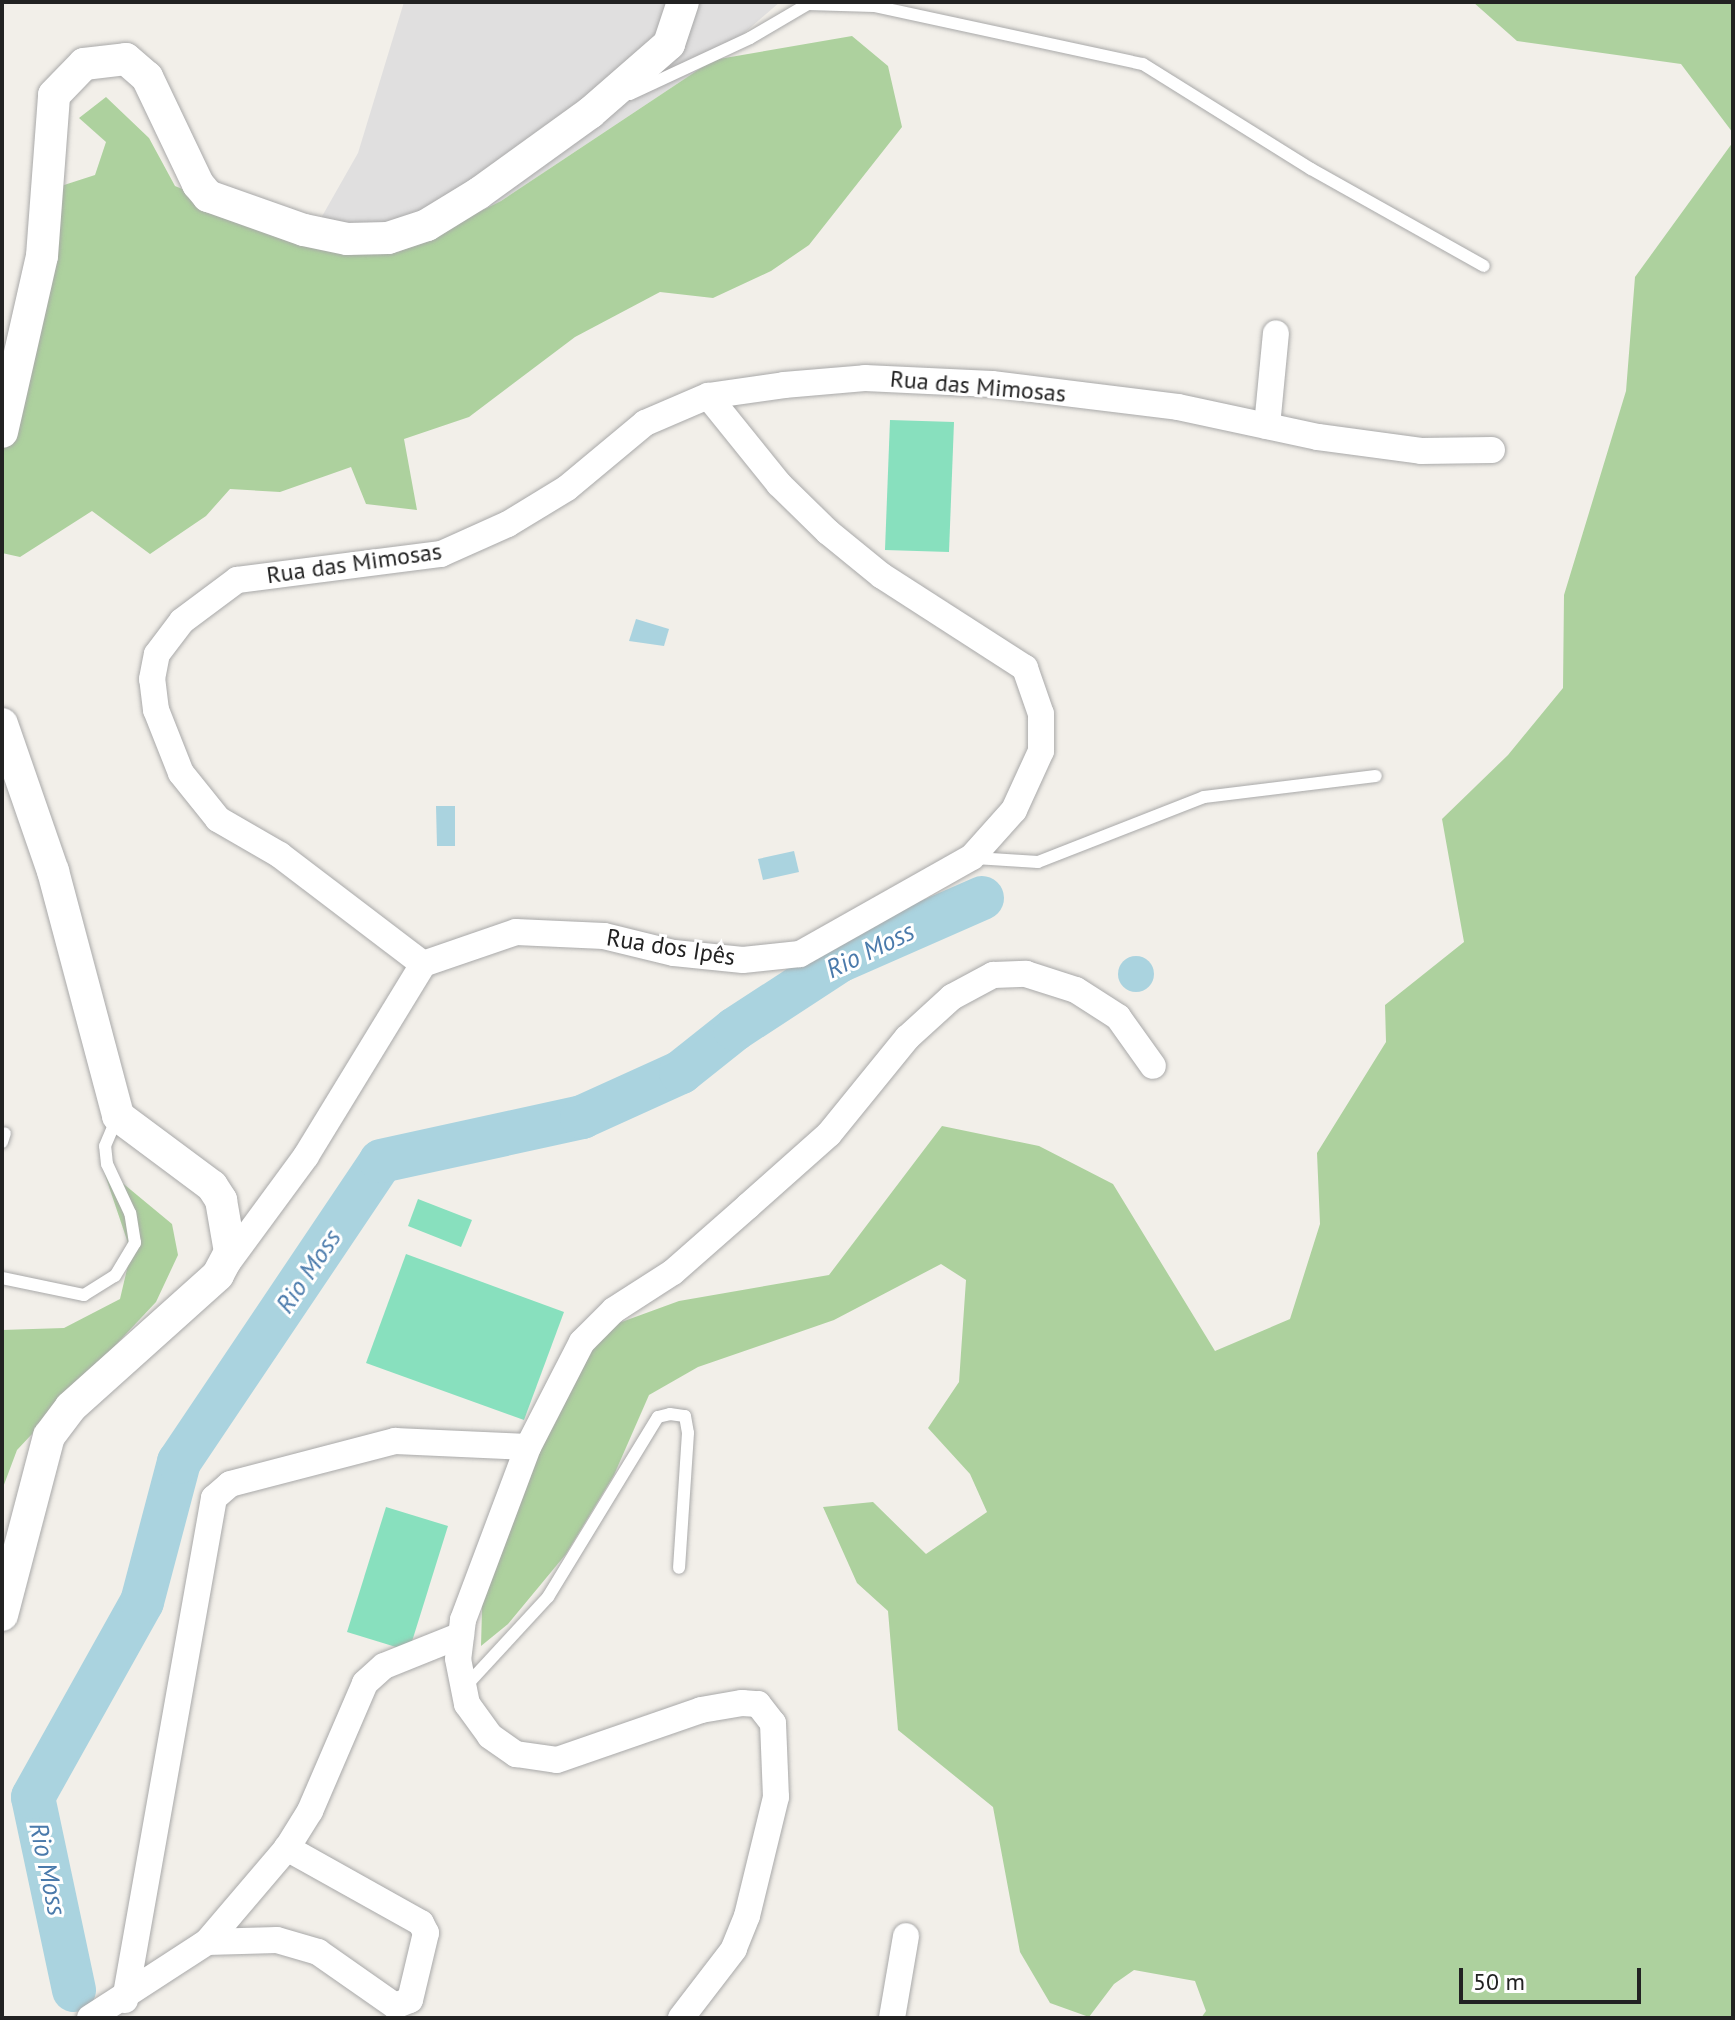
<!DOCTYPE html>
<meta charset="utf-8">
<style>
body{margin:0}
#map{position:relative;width:1735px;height:2020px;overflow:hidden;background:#f2efe9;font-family:"PT Sans",sans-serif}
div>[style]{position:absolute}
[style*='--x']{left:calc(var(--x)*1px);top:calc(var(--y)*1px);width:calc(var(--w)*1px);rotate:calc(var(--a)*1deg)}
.residential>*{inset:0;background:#e0dfdf}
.forest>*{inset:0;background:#add19e}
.pitch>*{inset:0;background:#88e0be}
.water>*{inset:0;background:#aad3df}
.round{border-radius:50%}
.river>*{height:44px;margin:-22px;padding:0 22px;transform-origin:22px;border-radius:22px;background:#aad3df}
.roads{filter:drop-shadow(0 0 2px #a9a9a9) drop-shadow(0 0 2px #a9a9a9)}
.service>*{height:12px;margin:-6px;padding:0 6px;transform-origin:6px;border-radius:6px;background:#fff}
.minor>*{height:26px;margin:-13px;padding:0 13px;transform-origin:13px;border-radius:13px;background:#fff}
.tertiary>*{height:32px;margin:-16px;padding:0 16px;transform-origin:16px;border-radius:16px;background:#fff}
span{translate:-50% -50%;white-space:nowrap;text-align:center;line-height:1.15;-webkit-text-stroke:6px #fff;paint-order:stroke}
.street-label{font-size:24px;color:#222}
.water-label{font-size:26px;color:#4a7aab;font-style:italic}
.frame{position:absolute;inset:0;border:4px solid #222;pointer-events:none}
.scale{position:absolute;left:1459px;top:1968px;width:182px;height:36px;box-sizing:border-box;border:4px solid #222;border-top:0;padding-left:10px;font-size:24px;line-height:28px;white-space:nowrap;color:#222;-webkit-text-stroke:6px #fff;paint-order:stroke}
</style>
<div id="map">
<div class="residential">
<i style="clip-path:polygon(404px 2px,780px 2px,713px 60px,501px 201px,398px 252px,308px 241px,358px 153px)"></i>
</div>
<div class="forest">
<i style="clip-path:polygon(1473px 2px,1733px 2px,1733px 133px,1681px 64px,1517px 41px)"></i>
<i style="clip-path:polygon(852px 36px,888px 66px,902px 127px,809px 245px,771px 271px,713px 298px,660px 292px,575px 337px,469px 417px,404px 439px,417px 510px,366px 504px,351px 467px,280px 492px,230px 489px,206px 516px,150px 554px,92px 511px,20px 557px,2px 553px,2px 409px,61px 186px,95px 175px,106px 142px,79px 118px,106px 97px,149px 138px,175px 186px,308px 241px,398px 252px,501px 201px,713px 60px)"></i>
<i style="clip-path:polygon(1733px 142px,1733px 2018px,1201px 2018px,1206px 2011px,1195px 1981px,1134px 1970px,1114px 1984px,1089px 2017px,1050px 2003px,1020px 1952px,993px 1807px,898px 1730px,888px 1611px,857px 1583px,823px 1507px,873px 1502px,926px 1554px,987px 1512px,970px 1474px,928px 1428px,959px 1382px,966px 1280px,941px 1264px,834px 1320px,698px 1367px,649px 1395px,614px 1475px,566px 1554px,508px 1624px,481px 1646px,484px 1538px,539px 1410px,616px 1324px,679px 1301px,829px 1275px,942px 1126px,1039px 1146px,1113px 1184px,1215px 1351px,1290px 1319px,1320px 1224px,1317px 1153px,1386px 1042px,1385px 1005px,1464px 942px,1442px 819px,1508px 755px,1563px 688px,1564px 595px,1626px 391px,1635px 277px)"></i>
<i style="clip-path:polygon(102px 1166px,172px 1224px,178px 1255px,156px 1302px,17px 1450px,2px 1490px,2px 1330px,64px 1328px,120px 1299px,131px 1252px)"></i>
</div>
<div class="pitch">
<i style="clip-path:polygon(890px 420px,954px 422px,949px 552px,885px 550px)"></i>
<i style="clip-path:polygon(418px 1199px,472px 1220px,461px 1247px,408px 1226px)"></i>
<i style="clip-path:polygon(406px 1254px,564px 1312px,524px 1420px,366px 1363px)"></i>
<i style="clip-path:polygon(386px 1507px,448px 1526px,409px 1651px,347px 1632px)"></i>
</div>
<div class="water">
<i style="clip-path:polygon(636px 619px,669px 629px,664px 646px,629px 641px)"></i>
<i style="clip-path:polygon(436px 806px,455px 806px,455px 846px,437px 846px)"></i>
<i style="clip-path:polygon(794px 851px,799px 872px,763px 880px,758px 859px)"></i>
<i class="round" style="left:1118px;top:956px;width:36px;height:36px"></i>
</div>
<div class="river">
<i style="--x:74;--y:1990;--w:197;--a:-102"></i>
<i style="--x:33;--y:1797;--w:223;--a:-60.8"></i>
<i style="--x:142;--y:1602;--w:145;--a:-75.2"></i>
<i style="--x:179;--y:1462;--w:362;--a:-56.1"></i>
<i style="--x:381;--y:1161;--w:206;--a:-12.3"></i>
<i style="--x:582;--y:1117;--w:109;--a:-24.4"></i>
<i style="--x:681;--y:1072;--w:69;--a:-38.5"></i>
<i style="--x:735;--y:1029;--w:126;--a:-33.1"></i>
<i style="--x:841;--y:960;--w:154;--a:-23.7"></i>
</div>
<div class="roads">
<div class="service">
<i style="--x:630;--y:94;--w:132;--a:-25"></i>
<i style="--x:750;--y:38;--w:67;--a:-30.4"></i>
<i style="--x:808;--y:4;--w:66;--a:1.7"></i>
<i style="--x:874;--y:6;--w:275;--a:12.2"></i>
<i style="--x:1143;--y:64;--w:198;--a:32"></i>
<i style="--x:1311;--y:169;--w:198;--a:29.3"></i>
<i style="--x:975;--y:858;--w:63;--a:3.6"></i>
<i style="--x:1038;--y:862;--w:178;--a:-21.4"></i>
<i style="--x:1204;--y:797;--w:173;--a:-7"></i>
<i style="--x:2;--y:1142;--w:9;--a:-72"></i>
<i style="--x:2;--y:1278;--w:84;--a:11.7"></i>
<i style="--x:84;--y:1295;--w:36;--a:-32"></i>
<i style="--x:115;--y:1276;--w:39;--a:-59"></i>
<i style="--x:135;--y:1243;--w:30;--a:-99"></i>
<i style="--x:130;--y:1213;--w:54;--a:-115.1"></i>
<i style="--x:107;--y:1164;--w:18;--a:-96"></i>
<i style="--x:105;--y:1146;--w:30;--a:-67"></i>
<i style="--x:464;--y:1688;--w:124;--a:-47.3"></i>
<i style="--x:548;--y:1597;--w:211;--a:-58.6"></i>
<i style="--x:658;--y:1417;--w:12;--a:-14"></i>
<i style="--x:670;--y:1414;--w:15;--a:8"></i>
<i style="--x:685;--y:1416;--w:17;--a:80"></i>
<i style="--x:688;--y:1433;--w:135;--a:93.8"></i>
</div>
<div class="minor">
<i style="--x:1267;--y:426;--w:93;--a:-84.5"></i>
<i style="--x:423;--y:964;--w:180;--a:-142.7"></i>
<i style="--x:280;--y:855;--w:72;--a:-149.9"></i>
<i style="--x:218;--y:819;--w:59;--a:-128.8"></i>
<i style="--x:181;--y:773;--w:68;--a:-111.6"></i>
<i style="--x:156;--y:710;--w:31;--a:-97"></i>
<i style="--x:152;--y:679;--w:25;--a:-79"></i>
<i style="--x:157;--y:654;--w:41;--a:-52.9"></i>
<i style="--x:182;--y:621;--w:69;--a:-36.7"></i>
<i style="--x:237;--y:580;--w:206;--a:-7.3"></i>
<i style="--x:441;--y:554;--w:73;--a:-24.1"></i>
<i style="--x:508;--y:524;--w:69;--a:-31.4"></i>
<i style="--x:567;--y:488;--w:102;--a:-39.8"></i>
<i style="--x:645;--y:423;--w:69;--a:-23.2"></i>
<i style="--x:708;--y:396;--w:77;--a:-8.2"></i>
<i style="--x:784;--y:385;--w:81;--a:-4.9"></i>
<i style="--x:865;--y:378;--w:127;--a:2.7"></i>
<i style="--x:992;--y:384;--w:187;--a:7"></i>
<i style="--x:1178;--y:407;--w:143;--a:12.1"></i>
<i style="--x:1318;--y:437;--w:104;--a:7.7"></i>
<i style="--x:1421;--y:451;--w:71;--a:-0.8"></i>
<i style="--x:223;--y:1269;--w:140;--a:-53.7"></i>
<i style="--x:306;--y:1156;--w:225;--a:-58.6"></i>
<i style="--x:423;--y:964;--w:98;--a:-19"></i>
<i style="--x:516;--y:932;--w:88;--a:2.6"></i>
<i style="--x:604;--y:936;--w:72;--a:13.7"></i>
<i style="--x:674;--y:953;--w:69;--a:5.8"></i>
<i style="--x:743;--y:960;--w:57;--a:-6"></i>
<i style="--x:800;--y:954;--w:197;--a:-29.4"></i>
<i style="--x:972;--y:857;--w:63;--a:-48.2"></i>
<i style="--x:1014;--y:810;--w:65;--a:-65.4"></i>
<i style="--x:1041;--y:751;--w:37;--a:-90"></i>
<i style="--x:1041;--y:714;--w:49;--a:-109.2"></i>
<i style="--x:1025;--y:668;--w:170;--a:-147.2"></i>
<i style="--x:882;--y:576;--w:70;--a:-140.8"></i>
<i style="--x:828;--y:532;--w:69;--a:-135.6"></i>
<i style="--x:779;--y:484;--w:113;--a:-128.9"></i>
<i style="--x:528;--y:1447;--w:185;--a:110.6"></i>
<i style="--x:463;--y:1620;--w:39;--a:97"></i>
<i style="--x:458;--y:1659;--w:46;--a:78.7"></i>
<i style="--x:467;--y:1704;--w:39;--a:54"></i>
<i style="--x:490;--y:1736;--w:32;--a:35"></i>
<i style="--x:516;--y:1754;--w:41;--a:8.3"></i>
<i style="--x:557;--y:1760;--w:152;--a:-19.1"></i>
<i style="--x:701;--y:1710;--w:42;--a:-9.7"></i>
<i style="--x:742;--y:1703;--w:16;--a:4"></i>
<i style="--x:758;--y:1704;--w:24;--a:52"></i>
<i style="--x:773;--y:1723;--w:74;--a:87.7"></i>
<i style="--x:776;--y:1797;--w:122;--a:103.7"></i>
<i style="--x:747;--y:1916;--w:35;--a:112"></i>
<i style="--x:734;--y:1949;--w:87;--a:127.5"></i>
<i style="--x:207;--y:1942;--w:123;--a:-49.6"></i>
<i style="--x:287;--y:1848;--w:44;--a:-58.1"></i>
<i style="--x:310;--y:1811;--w:139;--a:-66.7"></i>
<i style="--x:365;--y:1683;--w:25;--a:-42"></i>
<i style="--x:384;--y:1666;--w:83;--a:-21.9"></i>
<i style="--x:125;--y:2000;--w:510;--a:-79.95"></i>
<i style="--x:214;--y:1498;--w:21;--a:-41"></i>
<i style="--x:230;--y:1484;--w:171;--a:-14.6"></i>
<i style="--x:395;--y:1441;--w:133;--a:2.6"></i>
<i style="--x:528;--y:1447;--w:118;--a:-62.8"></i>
<i style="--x:582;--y:1342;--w:45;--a:-45"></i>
<i style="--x:614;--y:1310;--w:70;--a:-32.8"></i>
<i style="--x:673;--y:1272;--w:100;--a:-41.3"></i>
<i style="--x:748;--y:1206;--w:108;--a:-41.6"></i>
<i style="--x:829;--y:1134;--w:124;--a:-50.9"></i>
<i style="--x:907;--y:1038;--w:61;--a:-42.3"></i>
<i style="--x:952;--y:997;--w:47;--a:-28.2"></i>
<i style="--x:993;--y:975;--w:33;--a:-2"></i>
<i style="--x:1026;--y:974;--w:52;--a:17.7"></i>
<i style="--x:1076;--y:990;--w:50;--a:32.7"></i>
<i style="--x:1118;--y:1017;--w:60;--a:54.5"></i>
<i style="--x:90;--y:2018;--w:140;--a:-33"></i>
<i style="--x:207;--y:1942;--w:70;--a:-1.6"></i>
<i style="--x:277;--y:1940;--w:43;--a:16.3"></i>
<i style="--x:318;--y:1952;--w:94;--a:35"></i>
<i style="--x:395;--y:2006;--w:16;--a:-22"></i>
<i style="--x:410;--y:2000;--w:69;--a:-76.6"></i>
<i style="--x:426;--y:1933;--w:11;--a:-117"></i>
<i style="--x:421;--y:1923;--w:154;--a:-150.8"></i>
<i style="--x:892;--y:2018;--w:83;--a:-80.3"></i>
</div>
<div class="tertiary">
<i style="--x:2;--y:432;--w:180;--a:-77.2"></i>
<i style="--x:42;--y:256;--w:161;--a:-85.7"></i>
<i style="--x:54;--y:95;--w:43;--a:-45.9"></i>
<i style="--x:84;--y:64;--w:42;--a:-6.8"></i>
<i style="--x:126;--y:59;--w:28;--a:41"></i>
<i style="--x:147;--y:77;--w:119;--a:64.5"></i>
<i style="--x:198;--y:184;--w:16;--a:50"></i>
<i style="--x:208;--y:196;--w:102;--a:19.5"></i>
<i style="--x:304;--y:230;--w:44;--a:11.8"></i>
<i style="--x:347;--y:239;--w:41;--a:-1.4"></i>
<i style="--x:388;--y:238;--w:41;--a:-18.4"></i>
<i style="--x:427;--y:225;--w:61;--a:-31.6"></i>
<i style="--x:479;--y:193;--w:137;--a:-35.8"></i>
<i style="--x:590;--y:113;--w:105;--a:-41.1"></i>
<i style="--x:669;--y:44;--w:44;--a:-71.6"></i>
<i style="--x:2;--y:724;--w:156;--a:70.9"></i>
<i style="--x:53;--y:871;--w:253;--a:75.1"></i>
<i style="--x:118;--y:1116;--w:117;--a:36.7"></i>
<i style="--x:212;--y:1186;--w:17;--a:57"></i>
<i style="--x:221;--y:1200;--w:53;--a:80.2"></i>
<i style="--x:230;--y:1252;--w:26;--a:118"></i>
<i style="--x:218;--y:1275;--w:198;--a:138.1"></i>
<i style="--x:71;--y:1407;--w:36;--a:127"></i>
<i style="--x:49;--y:1436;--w:185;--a:104.7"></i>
</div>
</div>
<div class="street-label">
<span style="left:978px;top:386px;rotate:5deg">Rua das Mimosas</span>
<span style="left:354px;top:563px;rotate:-8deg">Rua das Mimosas</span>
<span style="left:671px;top:947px;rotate:9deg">Rua dos Ipês</span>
</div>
<div class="water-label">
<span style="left:870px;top:950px;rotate:-26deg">Rio Moss</span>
<span style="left:308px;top:1271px;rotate:-56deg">Rio Moss</span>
<span style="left:48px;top:1869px;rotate:78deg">Rio Moss</span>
</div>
<div class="frame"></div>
<div class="scale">50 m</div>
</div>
